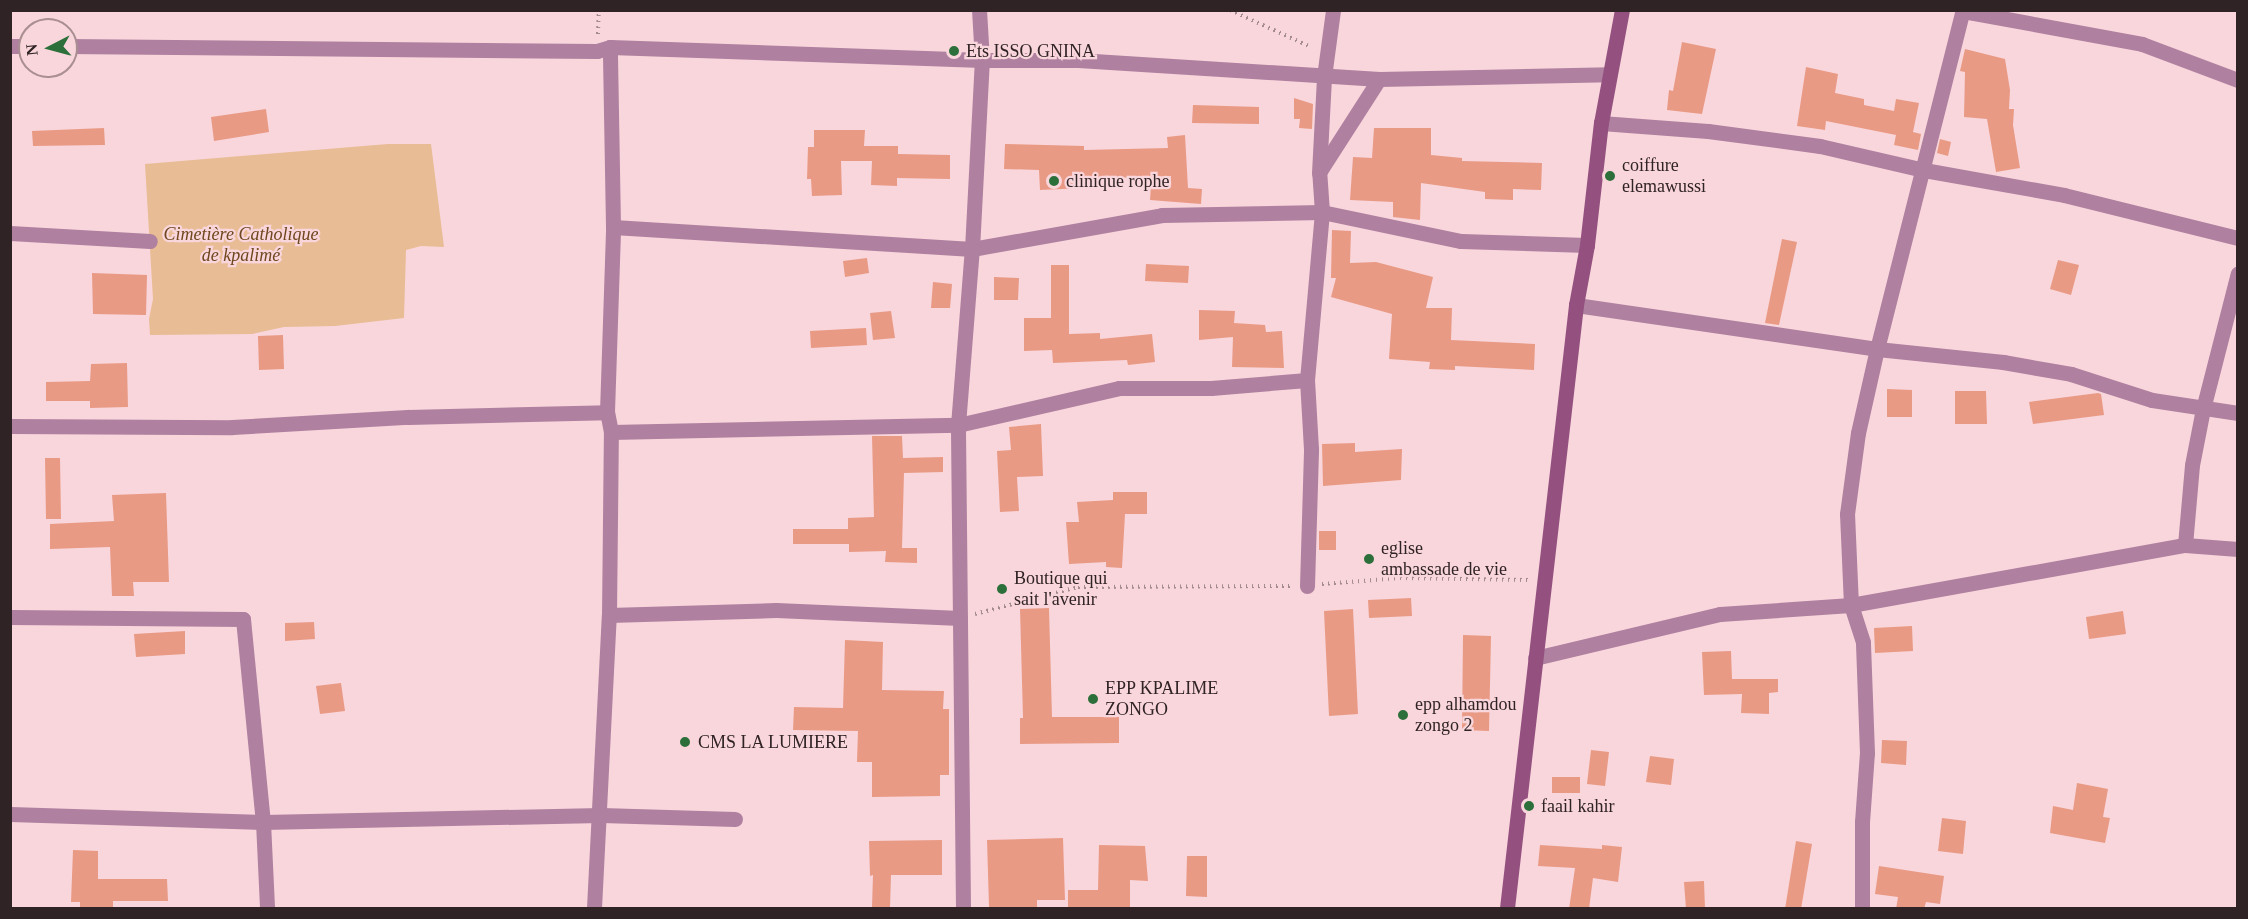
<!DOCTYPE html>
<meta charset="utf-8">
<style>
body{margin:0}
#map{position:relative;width:2248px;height:919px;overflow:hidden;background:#f9d6db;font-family:Georgia,serif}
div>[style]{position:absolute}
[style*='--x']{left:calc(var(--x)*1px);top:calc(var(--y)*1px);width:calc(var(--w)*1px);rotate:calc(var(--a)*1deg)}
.green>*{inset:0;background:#e8bc94}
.building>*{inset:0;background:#e99a85}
.path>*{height:4px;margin-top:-2px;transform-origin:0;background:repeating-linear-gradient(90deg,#a48b8e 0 1.5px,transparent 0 6px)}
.street>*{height:15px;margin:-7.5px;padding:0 7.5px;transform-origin:7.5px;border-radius:7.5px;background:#af80a0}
.secondary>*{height:15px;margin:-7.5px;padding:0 7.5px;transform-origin:7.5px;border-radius:7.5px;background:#945180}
.dots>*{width:16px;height:16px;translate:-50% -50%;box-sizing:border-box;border:3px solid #f9d6db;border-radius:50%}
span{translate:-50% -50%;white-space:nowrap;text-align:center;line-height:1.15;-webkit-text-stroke:4.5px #f9d6db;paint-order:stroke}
.poi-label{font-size:18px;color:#302325}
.left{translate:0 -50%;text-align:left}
.park-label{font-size:18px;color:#6f471e;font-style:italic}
.frame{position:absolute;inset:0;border:12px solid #302325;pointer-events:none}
.north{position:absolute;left:18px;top:18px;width:60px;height:60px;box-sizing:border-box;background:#f9d6db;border:2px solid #a98e92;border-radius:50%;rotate:264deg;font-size:16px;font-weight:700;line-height:24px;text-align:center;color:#302325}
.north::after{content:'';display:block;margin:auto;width:21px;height:27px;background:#2c6f3a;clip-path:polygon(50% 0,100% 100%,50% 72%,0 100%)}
</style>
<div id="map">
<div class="green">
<i style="clip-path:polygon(388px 144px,431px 144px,444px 247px,421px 246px,406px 250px,404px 318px,335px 326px,284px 327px,252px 334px,150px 335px,149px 319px,153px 299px,145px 164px)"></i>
</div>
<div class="building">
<i style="clip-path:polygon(1682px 42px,1716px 49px,1702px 114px,1667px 110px,1669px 90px,1673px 91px)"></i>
<i style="clip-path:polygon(1965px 49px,2005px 59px,2010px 90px,2009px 109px,2014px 109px,2013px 125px,2020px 168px,1996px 172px,1987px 119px,1964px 117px,1965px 72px,1960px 71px)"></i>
<i style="clip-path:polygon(1806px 67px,1838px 74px,1835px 93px,1864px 99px,1864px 105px,1894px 111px,1896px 99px,1919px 103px,1913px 132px,1921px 134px,1918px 150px,1894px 145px,1896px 135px,1826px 121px,1825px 130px,1797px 126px)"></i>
<i style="clip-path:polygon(1294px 98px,1313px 104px,1312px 129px,1299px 128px,1300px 119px,1294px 119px)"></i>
<i style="clip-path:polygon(1193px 105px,1259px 107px,1259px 124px,1192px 123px)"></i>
<i style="clip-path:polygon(266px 109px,269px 132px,214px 141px,211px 117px)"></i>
<i style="clip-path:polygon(104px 128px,105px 145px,33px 146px,32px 131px)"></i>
<i style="clip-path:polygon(1374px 128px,1431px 128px,1431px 155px,1462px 158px,1462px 161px,1542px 163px,1541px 190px,1513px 189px,1513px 200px,1485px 199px,1485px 192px,1421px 183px,1420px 220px,1393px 217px,1393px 202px,1350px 200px,1353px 157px,1372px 158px)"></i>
<i style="clip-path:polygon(814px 130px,865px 130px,864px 146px,898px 146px,898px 154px,950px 155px,950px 179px,897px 178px,897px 186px,871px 185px,872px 161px,841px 161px,842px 195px,812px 196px,811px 179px,807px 179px,808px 147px,814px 147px)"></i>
<i style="clip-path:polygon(1185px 135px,1188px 188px,1202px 189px,1201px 204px,1150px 200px,1151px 186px,1170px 187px,1171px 176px,1084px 179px,1084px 188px,1040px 190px,1039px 170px,1004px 169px,1005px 144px,1084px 146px,1084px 150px,1168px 148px,1167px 137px)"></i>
<i style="clip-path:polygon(1940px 139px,1951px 142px,1948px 156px,1937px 153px)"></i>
<i style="clip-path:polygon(1332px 230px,1351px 231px,1350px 263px,1376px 262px,1433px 277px,1426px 308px,1452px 308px,1451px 340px,1535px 344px,1534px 370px,1455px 366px,1455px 370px,1429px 369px,1430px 362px,1389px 359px,1392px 314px,1331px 297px,1336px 278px,1331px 278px)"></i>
<i style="clip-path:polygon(1782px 239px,1797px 242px,1779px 325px,1765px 323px)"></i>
<i style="clip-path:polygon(867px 258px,869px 273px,845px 277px,843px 261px)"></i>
<i style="clip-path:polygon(2058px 260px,2079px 265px,2071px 295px,2050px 289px)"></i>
<i style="clip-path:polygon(1146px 264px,1189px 266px,1188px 283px,1145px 281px)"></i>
<i style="clip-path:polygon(1051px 265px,1069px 265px,1069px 334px,1100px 333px,1100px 339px,1152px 334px,1155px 362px,1128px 365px,1127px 360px,1053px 363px,1052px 350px,1024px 351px,1024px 318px,1051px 318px)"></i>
<i style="clip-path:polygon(92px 273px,147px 275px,146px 315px,93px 314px)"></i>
<i style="clip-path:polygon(994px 277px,1019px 278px,1018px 300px,994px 300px)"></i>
<i style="clip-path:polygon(933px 282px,952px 284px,950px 308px,931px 308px)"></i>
<i style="clip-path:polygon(1199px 310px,1235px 311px,1234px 323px,1265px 325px,1266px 332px,1282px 331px,1284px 368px,1232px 367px,1233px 337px,1199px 340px)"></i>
<i style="clip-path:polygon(891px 311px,895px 338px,873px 340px,870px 313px)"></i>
<i style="clip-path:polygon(866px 328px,867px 345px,811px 348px,810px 331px)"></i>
<i style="clip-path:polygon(283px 335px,284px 369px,259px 370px,258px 336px)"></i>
<i style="clip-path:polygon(127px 363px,128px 407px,90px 408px,90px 401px,46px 401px,46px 382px,90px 381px,91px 364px)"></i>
<i style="clip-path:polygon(1887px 389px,1912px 390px,1912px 417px,1887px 417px)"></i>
<i style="clip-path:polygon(1955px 391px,1986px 391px,1987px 424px,1955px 424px)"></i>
<i style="clip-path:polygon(2098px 393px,2101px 394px,2104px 415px,2033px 424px,2029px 402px)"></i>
<i style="clip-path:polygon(1041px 424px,1043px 476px,1017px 477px,1019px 511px,1000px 512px,997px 451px,1011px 450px,1009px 427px)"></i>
<i style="clip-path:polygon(872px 436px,902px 436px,903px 458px,943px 457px,943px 472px,904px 473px,902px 548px,917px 548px,917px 563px,885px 562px,886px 551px,849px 552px,849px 544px,793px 544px,793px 529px,848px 529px,848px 518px,874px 517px)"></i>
<i style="clip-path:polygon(1355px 443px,1355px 452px,1402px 449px,1401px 480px,1323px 486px,1322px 444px)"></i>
<i style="clip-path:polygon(45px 458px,60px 458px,61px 519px,46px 519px)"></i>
<i style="clip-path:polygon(1113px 492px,1147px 492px,1147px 514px,1125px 514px,1122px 568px,1106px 567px,1106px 562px,1069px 564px,1066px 522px,1079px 522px,1077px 502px,1113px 500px)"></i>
<i style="clip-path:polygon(166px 493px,169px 582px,133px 582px,134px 596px,112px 596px,110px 547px,50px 549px,50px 524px,114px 521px,112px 495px)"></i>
<i style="clip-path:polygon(1319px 531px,1336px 531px,1336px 550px,1319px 550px)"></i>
<i style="clip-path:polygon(1411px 598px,1412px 616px,1369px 618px,1368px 600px)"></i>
<i style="clip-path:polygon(1049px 608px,1052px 717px,1119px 717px,1119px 743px,1020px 744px,1020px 718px,1023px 718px,1020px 609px)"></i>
<i style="clip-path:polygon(1353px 609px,1358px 714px,1329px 716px,1324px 611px)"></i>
<i style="clip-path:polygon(2123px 611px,2126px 634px,2089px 639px,2086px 617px)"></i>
<i style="clip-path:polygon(314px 622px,315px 639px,285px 641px,285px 623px)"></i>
<i style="clip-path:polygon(1912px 626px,1913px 651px,1875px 653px,1874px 628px)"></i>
<i style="clip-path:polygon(185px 631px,185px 654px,136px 657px,134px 634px)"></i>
<i style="clip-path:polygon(1463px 635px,1491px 636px,1489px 731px,1462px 730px)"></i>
<i style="clip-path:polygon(845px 640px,883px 642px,882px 690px,944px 691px,943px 709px,949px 709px,949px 775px,940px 775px,940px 796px,872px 797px,872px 762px,857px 762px,858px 731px,793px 730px,794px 707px,843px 708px)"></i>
<i style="clip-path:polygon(1731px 651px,1732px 679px,1778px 679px,1778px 692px,1769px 693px,1769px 714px,1741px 713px,1742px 694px,1704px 695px,1702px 652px)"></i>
<i style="clip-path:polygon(341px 683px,345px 711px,320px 714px,316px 686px)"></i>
<i style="clip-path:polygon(1882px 740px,1907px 741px,1906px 765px,1881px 763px)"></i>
<i style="clip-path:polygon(1591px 750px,1609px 752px,1605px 786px,1587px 784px)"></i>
<i style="clip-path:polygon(1650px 756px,1674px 759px,1671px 785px,1646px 782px)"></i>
<i style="clip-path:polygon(1552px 777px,1580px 777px,1580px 793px,1552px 793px)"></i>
<i style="clip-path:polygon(2077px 783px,2108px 789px,2103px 817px,2110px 818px,2105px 843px,2050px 833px,2053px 806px,2073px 810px)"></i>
<i style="clip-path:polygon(1942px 818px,1966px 821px,1963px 854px,1938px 851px)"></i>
<i style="clip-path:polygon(1063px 838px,1065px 900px,1037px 900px,1037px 907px,989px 907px,987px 840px)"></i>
<i style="clip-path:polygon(942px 840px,942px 875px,891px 875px,890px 908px,872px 907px,873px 875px,870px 876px,869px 841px)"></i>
<i style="clip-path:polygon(1796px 841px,1812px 844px,1801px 909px,1785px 909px)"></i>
<i style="clip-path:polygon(1099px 845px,1145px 846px,1148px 881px,1130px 880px,1130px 909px,1068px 909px,1068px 890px,1098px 890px)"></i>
<i style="clip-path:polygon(1540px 845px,1602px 849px,1602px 845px,1622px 847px,1618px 882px,1593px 878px,1589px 909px,1569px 909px,1575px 868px,1538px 866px)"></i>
<i style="clip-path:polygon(73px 850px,98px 851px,98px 879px,167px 879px,168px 901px,113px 901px,113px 909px,80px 909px,80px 902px,71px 902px)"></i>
<i style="clip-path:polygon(1187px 856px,1207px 856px,1207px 897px,1186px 896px)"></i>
<i style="clip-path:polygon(1879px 866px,1944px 876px,1940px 904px,1926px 902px,1924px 909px,1896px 909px,1898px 897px,1875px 894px)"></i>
<i style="clip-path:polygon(1704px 881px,1705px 909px,1686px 909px,1684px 882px)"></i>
</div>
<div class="path">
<i style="--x:1230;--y:10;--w:89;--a:24.6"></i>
<i style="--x:598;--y:34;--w:24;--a:-88"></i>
<i style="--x:1322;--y:584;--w:78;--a:-4.4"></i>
<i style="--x:1400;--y:578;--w:128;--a:0.9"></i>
<i style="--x:975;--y:614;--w:106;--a:-14.7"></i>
<i style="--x:1078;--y:587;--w:213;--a:-0.3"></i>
</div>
<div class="street">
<i style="--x:1963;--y:11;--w:182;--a:10.4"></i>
<i style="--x:2142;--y:44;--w:103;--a:20.6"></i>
<i style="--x:10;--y:46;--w:20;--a:0"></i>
<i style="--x:66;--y:46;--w:531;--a:0.54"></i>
<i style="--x:597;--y:51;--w:14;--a:-17"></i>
<i style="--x:610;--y:47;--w:372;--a:2"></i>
<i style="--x:982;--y:60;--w:96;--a:0"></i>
<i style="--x:1078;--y:60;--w:302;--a:3.6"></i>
<i style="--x:1379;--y:79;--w:230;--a:-1.2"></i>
<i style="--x:1601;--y:123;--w:107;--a:4.3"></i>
<i style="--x:1708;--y:131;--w:113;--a:7.6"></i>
<i style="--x:1820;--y:146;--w:107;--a:13"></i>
<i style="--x:1924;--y:170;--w:142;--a:10.1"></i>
<i style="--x:2064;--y:195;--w:179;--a:13.9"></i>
<i style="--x:1320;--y:171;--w:109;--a:-57.3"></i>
<i style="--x:613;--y:227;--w:360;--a:3.5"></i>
<i style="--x:972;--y:249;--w:193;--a:-10.1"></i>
<i style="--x:1162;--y:215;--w:160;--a:-1.1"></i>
<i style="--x:1322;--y:212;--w:142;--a:11.8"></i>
<i style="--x:1461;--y:241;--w:126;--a:1.8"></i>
<i style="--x:10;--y:233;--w:140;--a:3.3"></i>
<i style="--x:1576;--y:305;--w:304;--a:8.3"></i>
<i style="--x:1877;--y:349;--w:127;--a:5.9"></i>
<i style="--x:2003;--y:362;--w:69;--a:10"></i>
<i style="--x:2071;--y:374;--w:85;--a:17.8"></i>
<i style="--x:2152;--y:400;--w:87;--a:8.6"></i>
<i style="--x:10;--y:426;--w:222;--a:0.3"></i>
<i style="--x:232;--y:427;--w:176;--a:-3.3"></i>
<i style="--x:408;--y:417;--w:199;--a:-1.4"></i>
<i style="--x:611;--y:432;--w:347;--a:-1.2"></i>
<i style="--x:958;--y:425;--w:165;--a:-12.9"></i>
<i style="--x:1119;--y:388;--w:92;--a:0"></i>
<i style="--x:1211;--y:388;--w:96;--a:-4.8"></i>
<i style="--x:2185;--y:545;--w:80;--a:-85"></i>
<i style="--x:2192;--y:465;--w:57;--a:-78.9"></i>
<i style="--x:2203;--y:409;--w:140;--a:-75.6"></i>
<i style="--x:1307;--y:586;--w:137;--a:-88.3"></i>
<i style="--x:1311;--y:449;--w:69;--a:-93.3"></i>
<i style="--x:1307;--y:380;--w:169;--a:-84.9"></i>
<i style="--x:1322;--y:212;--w:39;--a:-94"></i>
<i style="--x:1319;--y:173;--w:96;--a:-87"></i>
<i style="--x:1324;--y:77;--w:68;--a:-82.3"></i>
<i style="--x:609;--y:615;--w:167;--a:-1.7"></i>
<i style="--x:776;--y:610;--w:184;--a:2.5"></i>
<i style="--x:10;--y:617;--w:233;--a:0.5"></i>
<i style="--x:243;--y:619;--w:204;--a:84.4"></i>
<i style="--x:263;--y:822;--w:86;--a:87.3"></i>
<i style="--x:1535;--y:658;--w:190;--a:-13.4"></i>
<i style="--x:1720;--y:614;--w:131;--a:-3.9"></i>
<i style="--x:1851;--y:605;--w:339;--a:-10.2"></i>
<i style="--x:2185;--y:545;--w:53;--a:4.3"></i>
<i style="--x:10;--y:814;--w:253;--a:1.8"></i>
<i style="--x:263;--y:822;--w:338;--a:-1.2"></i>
<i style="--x:601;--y:815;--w:134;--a:1.7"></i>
<i style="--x:594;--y:908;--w:293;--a:-87.1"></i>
<i style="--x:609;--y:615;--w:183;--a:-89.4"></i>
<i style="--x:611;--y:432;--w:20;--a:-101"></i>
<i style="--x:607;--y:412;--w:185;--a:-88.1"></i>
<i style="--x:613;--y:227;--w:180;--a:-91"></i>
<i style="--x:963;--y:908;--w:483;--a:-90.6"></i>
<i style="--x:958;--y:425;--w:177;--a:-85.5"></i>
<i style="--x:972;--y:249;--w:189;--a:-87"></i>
<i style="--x:982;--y:60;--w:50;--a:-93.4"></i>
<i style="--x:1862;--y:908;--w:86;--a:-90"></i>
<i style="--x:1862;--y:822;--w:69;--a:-85.9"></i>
<i style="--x:1867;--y:753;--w:111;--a:-92.1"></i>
<i style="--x:1863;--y:642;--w:39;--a:-108"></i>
<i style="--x:1851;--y:605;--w:91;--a:-92.5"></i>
<i style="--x:1847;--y:514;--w:82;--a:-82.3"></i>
<i style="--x:1858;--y:433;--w:86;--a:-77.3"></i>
<i style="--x:1877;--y:349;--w:350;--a:-75.8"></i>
</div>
<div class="secondary">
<i style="--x:1507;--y:908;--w:607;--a:-83.47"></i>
<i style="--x:1576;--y:305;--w:61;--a:-79.6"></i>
<i style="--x:1587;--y:245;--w:123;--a:-83.5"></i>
<i style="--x:1601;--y:123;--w:115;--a:-79.5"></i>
</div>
<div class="dots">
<i style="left:954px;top:51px;background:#2c6f3a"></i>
<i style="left:1610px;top:176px;background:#2c6f3a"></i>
<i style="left:1054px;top:181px;background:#2c6f3a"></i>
<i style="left:1369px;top:559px;background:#2c6f3a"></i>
<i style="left:1002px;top:589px;background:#2c6f3a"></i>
<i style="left:1093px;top:699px;background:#2c6f3a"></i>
<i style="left:1403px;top:715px;background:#2c6f3a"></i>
<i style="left:685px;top:742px;background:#2c6f3a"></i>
<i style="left:1529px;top:806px;background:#2c6f3a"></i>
</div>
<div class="poi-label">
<span class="left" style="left:966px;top:51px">Ets ISSO GNINA</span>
<span class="left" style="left:1622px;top:176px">coiffure<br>elemawussi</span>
<span class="left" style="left:1066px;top:181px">clinique rophe</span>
<span class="left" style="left:1381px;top:559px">eglise<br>ambassade de vie</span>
<span class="left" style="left:1014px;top:589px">Boutique qui<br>sait l'avenir</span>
<span class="left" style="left:1105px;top:699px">EPP KPALIME<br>ZONGO</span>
<span class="left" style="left:1415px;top:715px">epp alhamdou<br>zongo 2</span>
<span class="left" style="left:698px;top:742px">CMS LA LUMIERE</span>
<span class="left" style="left:1541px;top:806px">faail kahir</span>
</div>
<div class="park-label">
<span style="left:241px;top:245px">Cimetière Catholique<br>de kpalimé</span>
</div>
<div class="frame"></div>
<div class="north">N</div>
</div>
